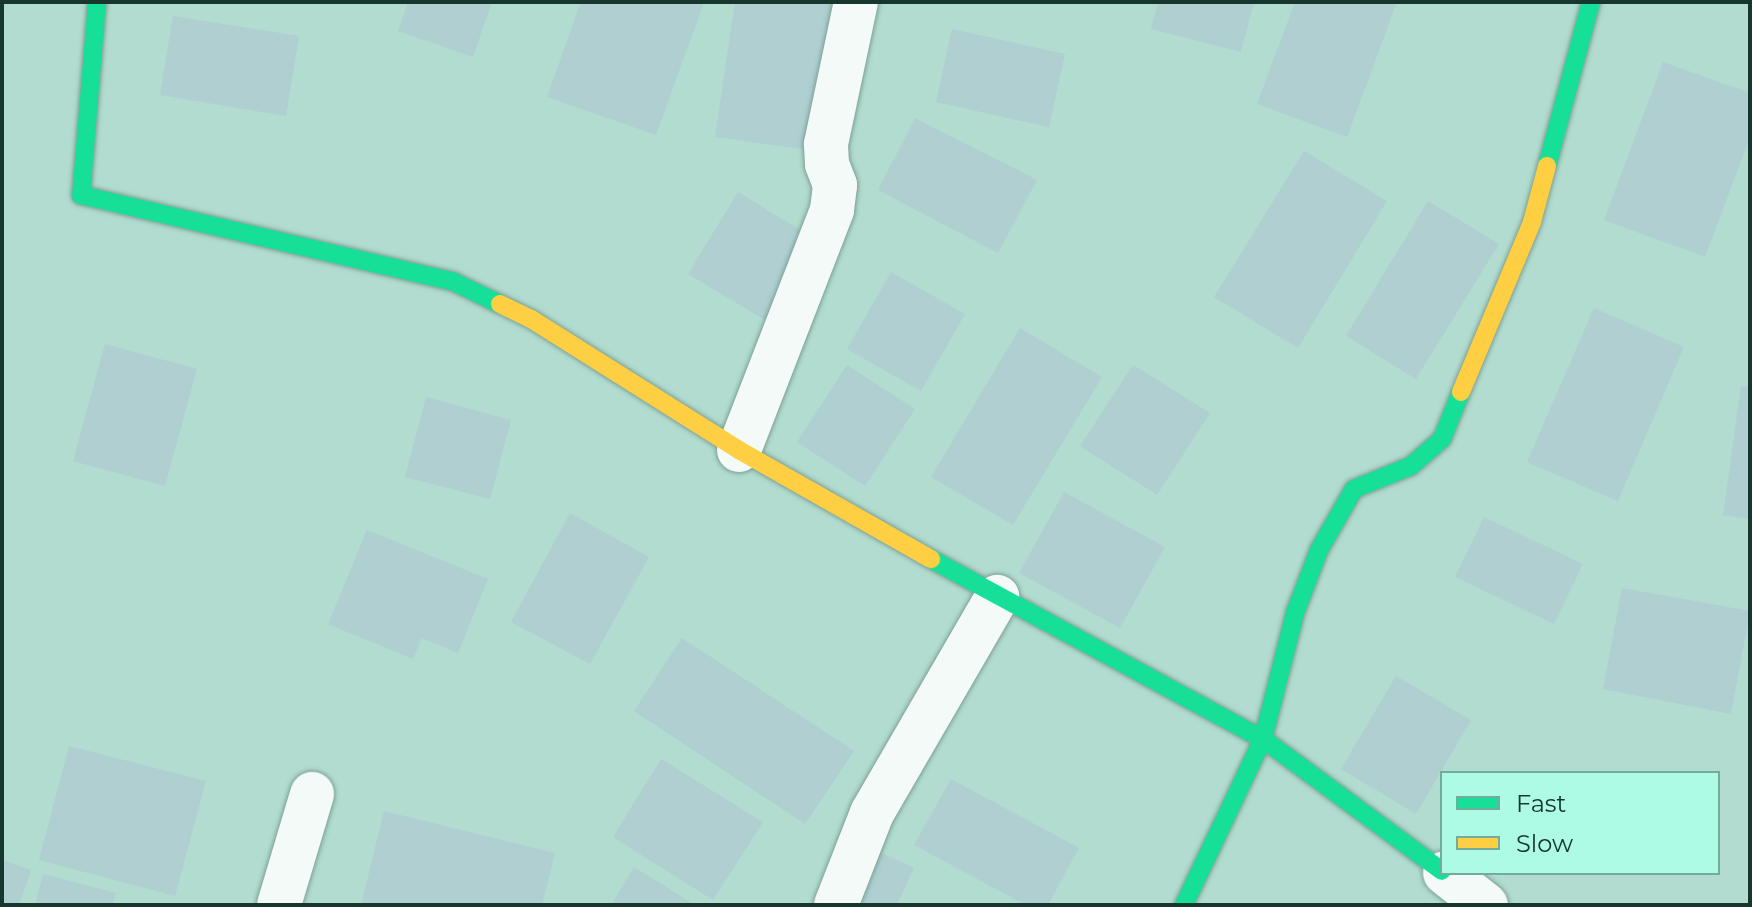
<!DOCTYPE html>
<style>
body{margin:0}
#map{position:relative;width:1752px;height:907px;overflow:hidden;background:#b2dcd0;font-family:Montserrat,sans-serif}
div>[style]{position:absolute}
[style*='--x']{left:calc(var(--x)*1px);top:calc(var(--y)*1px);width:calc(var(--w)*1px);rotate:calc(var(--a)*1deg)}
.building>*{inset:0;background:#afcfd1}
.roads{filter:drop-shadow(0 0 2px #7ea096) drop-shadow(0 0 2px #7ea096)}
.street>*{height:44px;margin:-22px;padding:0 22px;transform-origin:22px;border-radius:22px;background:#f3faf8}
.fast>*{height:18px;margin:-9px;padding:0 9px;transform-origin:9px;border-radius:9px;background:#16e098}
.slow>*{height:18px;margin:-9px;padding:0 9px;transform-origin:9px;border-radius:9px;background:#ffcf43}
span{translate:-50% -50%;white-space:nowrap;text-align:center;line-height:1.15;-webkit-text-stroke:8px #aefbe5;paint-order:stroke}
.frame{position:absolute;inset:0;border:4px solid #16362e;pointer-events:none}
.legend{position:absolute;left:1440px;top:771px;width:280px;height:104px;box-sizing:border-box;background:#aefbe5;border:2px solid #71ac9c;margin:0;padding:10px 14px;list-style:none;font-size:24px;color:#16362e}
.legend li{display:flex;align-items:center;gap:16px;height:40px}
.legend b{width:40px;border:2px solid #71ac9c}
</style>
<div id="map">
<div class="building">
<i style="clip-path:polygon(408px 2px,492px 2px,473px 57px,398px 31px)"></i>
<i style="clip-path:polygon(581px 2px,704px 2px,656px 135px,547px 97px)"></i>
<i style="clip-path:polygon(735px 2px,838px 2px,816px 151px,715px 137px)"></i>
<i style="clip-path:polygon(1158px 2px,1254px 2px,1241px 52px,1151px 29px)"></i>
<i style="clip-path:polygon(1295px 2px,1397px 2px,1347px 137px,1257px 104px)"></i>
<i style="clip-path:polygon(173px 16px,299px 36px,286px 116px,160px 95px)"></i>
<i style="clip-path:polygon(952px 29px,1065px 54px,1049px 127px,936px 102px)"></i>
<i style="clip-path:polygon(1663px 62px,1750px 93px,1750px 137px,1705px 257px,1604px 220px)"></i>
<i style="clip-path:polygon(915px 118px,1037px 180px,998px 253px,878px 190px)"></i>
<i style="clip-path:polygon(1304px 151px,1387px 201px,1298px 348px,1214px 297px)"></i>
<i style="clip-path:polygon(738px 192px,815px 239px,765px 320px,688px 274px)"></i>
<i style="clip-path:polygon(1428px 201px,1499px 244px,1416px 379px,1346px 336px)"></i>
<i style="clip-path:polygon(891px 272px,965px 314px,921px 391px,847px 349px)"></i>
<i style="clip-path:polygon(1594px 308px,1684px 347px,1618px 501px,1527px 462px)"></i>
<i style="clip-path:polygon(1020px 328px,1102px 377px,1013px 525px,931px 477px)"></i>
<i style="clip-path:polygon(105px 344px,197px 369px,165px 486px,73px 461px)"></i>
<i style="clip-path:polygon(847px 365px,915px 409px,865px 486px,797px 442px)"></i>
<i style="clip-path:polygon(1133px 365px,1210px 413px,1157px 495px,1080px 446px)"></i>
<i style="clip-path:polygon(1741px 386px,1750px 387px,1750px 519px,1723px 515px)"></i>
<i style="clip-path:polygon(426px 397px,511px 420px,490px 499px,405px 477px)"></i>
<i style="clip-path:polygon(1064px 492px,1165px 547px,1120px 628px,1019px 573px)"></i>
<i style="clip-path:polygon(570px 513px,649px 557px,590px 664px,511px 622px)"></i>
<i style="clip-path:polygon(1484px 517px,1583px 564px,1554px 624px,1455px 577px)"></i>
<i style="clip-path:polygon(367px 530px,488px 579px,458px 653px,422px 638px,413px 659px,328px 624px)"></i>
<i style="clip-path:polygon(1622px 588px,1750px 611px,1731px 714px,1603px 689px)"></i>
<i style="clip-path:polygon(682px 638px,854px 751px,805px 824px,634px 711px)"></i>
<i style="clip-path:polygon(1396px 676px,1471px 720px,1416px 814px,1341px 769px)"></i>
<i style="clip-path:polygon(69px 746px,206px 781px,175px 896px,39px 860px)"></i>
<i style="clip-path:polygon(661px 759px,763px 822px,713px 900px,613px 837px)"></i>
<i style="clip-path:polygon(951px 779px,1079px 848px,1048px 905px,1026px 905px,914px 845px)"></i>
<i style="clip-path:polygon(384px 811px,555px 853px,542px 905px,361px 905px)"></i>
<i style="clip-path:polygon(877px 851px,914px 868px,897px 905px,869px 905px,855px 899px)"></i>
<i style="clip-path:polygon(2px 860px,31px 870px,19px 905px,2px 905px)"></i>
<i style="clip-path:polygon(634px 867px,695px 905px,611px 905px)"></i>
<i style="clip-path:polygon(43px 874px,116px 893px,112px 905px,35px 905px)"></i>
</div>
<div class="roads">
<div class="street">
<i style="--x:739;--y:450;--w:257;--a:-68.8"></i>
<i style="--x:832;--y:210;--w:25;--a:-83"></i>
<i style="--x:835;--y:185;--w:22;--a:-111"></i>
<i style="--x:827;--y:164;--w:20;--a:-93"></i>
<i style="--x:826;--y:144;--w:145;--a:-78.1"></i>
<i style="--x:1445;--y:873;--w:52;--a:38"></i>
<i style="--x:279;--y:905;--w:116;--a:-73.4"></i>
<i style="--x:836;--y:905;--w:99;--a:-68.6"></i>
<i style="--x:872;--y:813;--w:250;--a:-59.9"></i>
</div>
<div class="fast">
<i style="--x:97;--y:2;--w:194;--a:94.7"></i>
<i style="--x:81;--y:195;--w:383;--a:13.1"></i>
<i style="--x:454;--y:282;--w:51;--a:25.6"></i>
<i style="--x:1547;--y:166;--w:170;--a:-75"></i>
<i style="--x:931;--y:559;--w:378;--a:28.5"></i>
<i style="--x:1263;--y:739;--w:222;--a:36.4"></i>
<i style="--x:1184;--y:905;--w:184;--a:-64.6"></i>
<i style="--x:1263;--y:739;--w:130;--a:-75.7"></i>
<i style="--x:1295;--y:613;--w:67;--a:-69.1"></i>
<i style="--x:1319;--y:550;--w:70;--a:-60.2"></i>
<i style="--x:1354;--y:489;--w:61;--a:-22"></i>
<i style="--x:1411;--y:466;--w:41;--a:-41.1"></i>
<i style="--x:1442;--y:439;--w:51;--a:-68"></i>
</div>
<div class="slow">
<i style="--x:500;--y:304;--w:34;--a:26"></i>
<i style="--x:531;--y:319;--w:246;--a:32.2"></i>
<i style="--x:739;--y:450;--w:221;--a:29.6"></i>
<i style="--x:1461;--y:392;--w:184;--a:-67.3"></i>
<i style="--x:1532;--y:222;--w:58;--a:-75"></i>
</div>
</div>
<div class="frame"></div>
<ul class="legend">
<li><b style="height:10px;background:#16e098"></b>Fast</li>
<li><b style="height:10px;background:#ffcf43"></b>Slow</li>
</ul>
</div>
